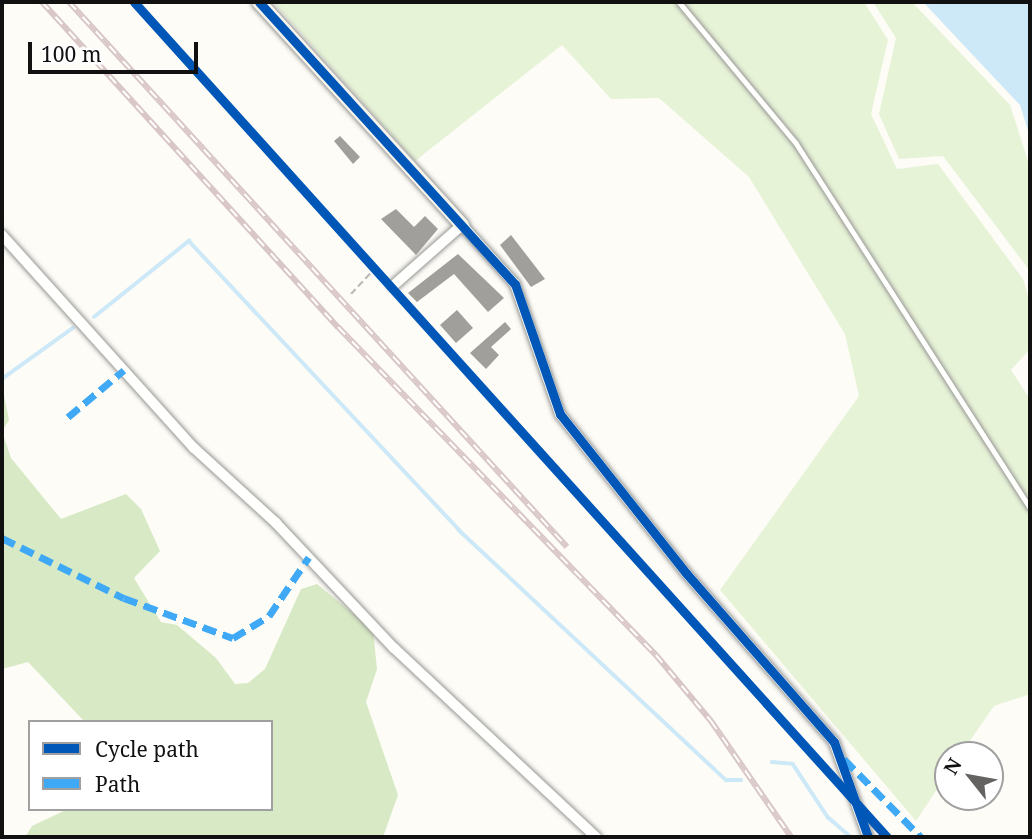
<!DOCTYPE html>
<style>
body{margin:0}
#map{position:relative;width:1032px;height:839px;overflow:hidden;background:#fdfcf7;font-family:"Noto Serif",serif}
div>[style]{position:absolute}
[style*='--x']{left:calc(var(--x)*1px);top:calc(var(--y)*1px);width:calc(var(--w)*1px);rotate:calc(var(--a)*1deg)}
.green>*{inset:0;background:#e7f3d7}
.forest>*{inset:0;background:#d8eac5}
.water>*{inset:0;background:#cde8f7}
.stream>*{height:3.5px;margin:-1.75px;padding:0 1.75px;transform-origin:1.75px;border-radius:1.75px;background:#cde8f7}
.building>*{inset:0;background:#a19f9c}
.path>*{height:2px;margin-top:-1px;transform-origin:0;background:repeating-linear-gradient(90deg,#b9b9b8 0 7px,transparent 0 10.5px)}
.roads{filter:drop-shadow(0 0 2px #979795) drop-shadow(0 0 2px #979795)}
.lane>*{height:4.5px;margin:-2.25px;padding:0 2.25px;transform-origin:2.25px;border-radius:2.25px;background:#fffffe}
.street>*{height:10px;margin:-5px;padding:0 5px;transform-origin:5px;border-radius:5px;background:#fffffe}
.secondary>*{height:14px;margin:-7px;padding:0 7px;transform-origin:7px;border-radius:7px;background:#f6f4eb}
.rail>*{height:6px;margin-top:-3px;transform-origin:0;background:repeating-linear-gradient(90deg,#fff 0 10px,#d9c6c7 0 20px);box-sizing:border-box;border-block:2px solid #d9c6c7}
.quiet>*{height:7px;margin-top:-3.5px;transform-origin:0;background:repeating-linear-gradient(90deg,#3fa9f5 0 14px,transparent 0 21px)}
.cycleway>*{height:9px;margin:-4.5px;padding:0 4.5px;transform-origin:4.5px;border-radius:4.5px;background:#0057b8}
span{translate:-50% -50%;white-space:nowrap;text-align:center;line-height:1.15;-webkit-text-stroke:7px #fff;paint-order:stroke}
.frame{position:absolute;inset:0;border:4px solid #111;pointer-events:none}
.legend{position:absolute;left:28px;top:720px;width:245px;height:91px;box-sizing:border-box;background:#fff;border:2px solid #a0a0a0;margin:0;padding:9px 12px;list-style:none;font-size:21px;color:#111}
.legend li{display:flex;align-items:center;gap:14px;height:35px}
.legend b{width:35px;border:2px solid #a0a0a0}
.north{position:absolute;left:934px;top:741px;width:70px;height:70px;box-sizing:border-box;background:#fff;border:2px solid #a0a0a0;border-radius:50%;rotate:301deg;font-size:19px;font-weight:700;line-height:28px;text-align:center;color:#111}
.north::after{content:'';display:block;margin:auto;width:24px;height:32px;background:#646362;clip-path:polygon(50% 0,100% 100%,50% 72%,0 100%)}
.scale{position:absolute;left:28px;top:42px;width:170px;height:32px;box-sizing:border-box;border:4px solid #111;border-top:0;padding-left:9px;font-size:21px;line-height:24px;white-space:nowrap;color:#111;-webkit-text-stroke:5px #fff;paint-order:stroke}
</style>
<div id="map">
<div class="green">
<i style="clip-path:polygon(273px 2px,864px 2px,888px 40px,871px 114px,897px 169px,938px 164px,1023px 279px,1030px 302px,1030px 349px,1011px 370px,1030px 399px,1030px 694px,994px 706px,960px 755px,948px 755px,948px 773px,916px 821px,720px 590px,859px 396px,845px 334px,749px 177px,659px 98px,611px 99px,562px 45px,415px 161px)"></i>
<i style="clip-path:polygon(873px 2px,912px 2px,1010px 105px,1030px 167px,1030px 271px,943px 156px,899px 159px,879px 114px,896px 38px)"></i>
</div>
<div class="forest">
<i style="clip-path:polygon(2px 385px,9px 420px,2px 431px,11px 458px,61px 519px,126px 494px,141px 509px,160px 551px,134px 578px,161px 622px,177px 625px,216px 658px,235px 684px,248px 683px,265px 669px,301px 589px,317px 584px,373px 630px,377px 669px,366px 702px,398px 795px,383px 837px,25px 837px,32px 826px,68px 809px,271px 809px,271px 722px,85px 722px,28px 662px,2px 669px)"></i>
</div>
<div class="water">
<i style="clip-path:polygon(923px 2px,1030px 2px,1030px 137px,1020px 105px)"></i>
</div>
<div class="stream">
<i style="--x:94;--y:317;--w:122;--a:-38.7"></i>
<i style="--x:189;--y:241;--w:396;--a:46.9"></i>
<i style="--x:459;--y:530;--w:366;--a:43.1"></i>
<i style="--x:726;--y:780;--w:15;--a:0"></i>
<i style="--x:2;--y:379;--w:87;--a:-35.7"></i>
<i style="--x:772;--y:762;--w:21;--a:5"></i>
<i style="--x:793;--y:764;--w:64;--a:56.6"></i>
<i style="--x:828;--y:817;--w:30;--a:41"></i>
</div>
<div class="building">
<i style="clip-path:polygon(340px 136px,360px 157px,353px 164px,334px 141px)"></i>
<i style="clip-path:polygon(396px 209px,414px 227px,425px 216px,438px 229px,416px 255px,381px 219px)"></i>
<i style="clip-path:polygon(511px 235px,545px 279px,531px 287px,500px 245px)"></i>
<i style="clip-path:polygon(458px 254px,504px 298px,488px 312px,454px 274px,417px 302px,408px 293px)"></i>
<i style="clip-path:polygon(457px 310px,473px 328px,456px 343px,440px 325px)"></i>
<i style="clip-path:polygon(505px 322px,511px 329px,491px 347px,499px 355px,486px 369px,470px 353px)"></i>
</div>
<div class="path">
<i style="--x:351;--y:294;--w:38;--a:-47"></i>
</div>
<div class="roads">
<div class="lane">
<i style="--x:679;--y:2;--w:183;--a:50.3"></i>
<i style="--x:796;--y:143;--w:433;--a:57.3"></i>
</div>
<div class="street">
<i style="--x:2;--y:235;--w:287;--a:48"></i>
<i style="--x:194;--y:448;--w:111;--a:42.4"></i>
<i style="--x:276;--y:523;--w:172;--a:46.7"></i>
<i style="--x:394;--y:648;--w:277;--a:43.1"></i>
<i style="--x:394;--y:285;--w:91;--a:-41.4"></i>
<i style="--x:462;--y:225;--w:79;--a:48.1"></i>
<i style="--x:515;--y:284;--w:138;--a:70.9"></i>
<i style="--x:560;--y:414;--w:203;--a:51.6"></i>
<i style="--x:686;--y:573;--w:225;--a:48.8"></i>
<i style="--x:834;--y:742;--w:101;--a:70.3"></i>
</div>
<div class="secondary">
<i style="--x:259;--y:2;--w:302;--a:47.7"></i>
</div>
</div>
<div class="rail">
<i style="--x:42;--y:2;--w:440;--a:47.7"></i>
<i style="--x:338;--y:327;--w:457;--a:45.9"></i>
<i style="--x:656;--y:655;--w:86;--a:50.2"></i>
<i style="--x:711;--y:721;--w:141;--a:55.4"></i>
<i style="--x:69;--y:2;--w:738;--a:47.58"></i>
</div>
<div class="quiet">
<i style="--x:68;--y:417;--w:73;--a:-40"></i>
<i style="--x:2;--y:538;--w:136;--a:26.2"></i>
<i style="--x:124;--y:598;--w:116;--a:20.2"></i>
<i style="--x:233;--y:638;--w:42;--a:-31.4"></i>
<i style="--x:269;--y:616;--w:71;--a:-55.9"></i>
<i style="--x:844;--y:759;--w:110;--a:45.4"></i>
</div>
<div class="cycleway">
<i style="--x:134;--y:2;--w:1124;--a:47.96"></i>
<i style="--x:259;--y:2;--w:381;--a:47.8"></i>
<i style="--x:515;--y:284;--w:138;--a:70.9"></i>
<i style="--x:560;--y:414;--w:203;--a:51.6"></i>
<i style="--x:686;--y:573;--w:225;--a:48.8"></i>
<i style="--x:834;--y:742;--w:101;--a:70.3"></i>
</div>
<div class="frame"></div>
<ul class="legend">
<li><b style="height:9px;background:#0057b8"></b>Cycle path</li>
<li><b style="height:9px;background:#3fa9f5"></b>Path</li>
</ul>
<div class="north">N</div>
<div class="scale">100 m</div>
</div>
